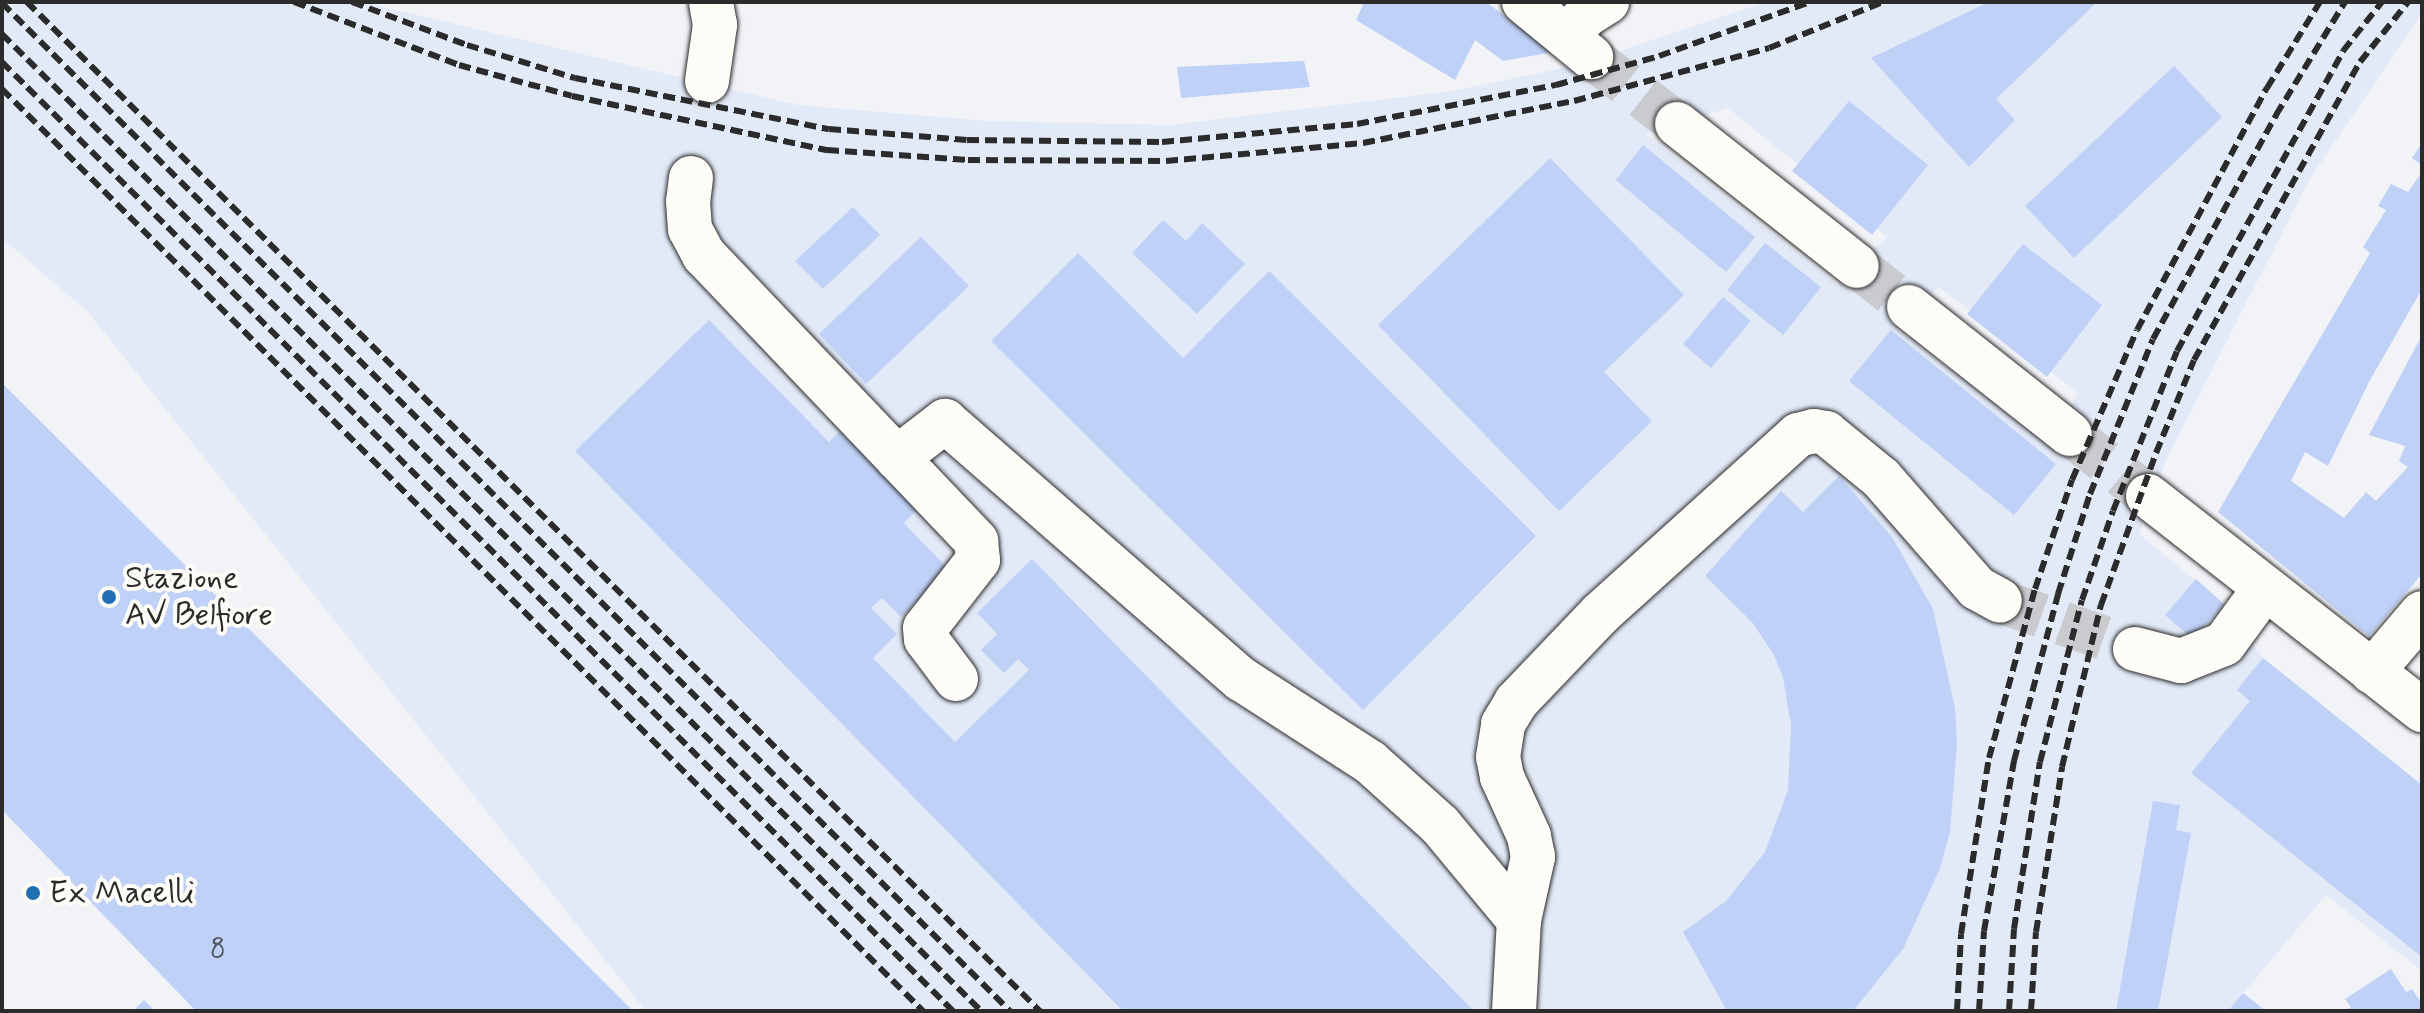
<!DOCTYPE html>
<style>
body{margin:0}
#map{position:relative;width:2424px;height:1013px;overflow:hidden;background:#f1f3f7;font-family:Mynerve,sans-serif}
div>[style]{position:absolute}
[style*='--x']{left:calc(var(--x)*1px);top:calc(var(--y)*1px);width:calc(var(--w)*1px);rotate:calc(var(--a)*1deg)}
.built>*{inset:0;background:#e2e9f7}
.building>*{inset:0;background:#bfd1f7}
.minor-tunnel>*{height:44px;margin-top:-22px;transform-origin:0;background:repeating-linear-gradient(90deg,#c9cbce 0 44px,transparent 0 66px)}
.roads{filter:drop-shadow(0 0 2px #2b2b2b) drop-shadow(0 0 2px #2b2b2b)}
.minor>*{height:44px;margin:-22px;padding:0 22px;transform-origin:22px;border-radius:22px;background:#fdfcf7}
.rail>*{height:6px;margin-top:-3px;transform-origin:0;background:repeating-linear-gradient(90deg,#2b2b2b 0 12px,transparent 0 18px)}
.dots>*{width:22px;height:22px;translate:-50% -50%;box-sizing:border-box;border:4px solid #fdfcf7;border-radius:50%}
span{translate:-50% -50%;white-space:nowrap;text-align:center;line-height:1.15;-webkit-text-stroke:8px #fdfcf7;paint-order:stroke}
.number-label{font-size:28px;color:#50545e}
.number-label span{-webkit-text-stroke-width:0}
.poi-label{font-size:32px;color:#2b2b2b}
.left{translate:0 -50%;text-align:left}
.frame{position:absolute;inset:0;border:4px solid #2b2b2b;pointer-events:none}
</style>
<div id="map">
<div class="built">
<i style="clip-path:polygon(evenodd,2px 2px,362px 2px,798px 105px,987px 121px,1170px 125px,1453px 91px,1582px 64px,1765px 2px,2422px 2px,2422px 13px,2309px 180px,2167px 458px,2139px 534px,2224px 604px,2263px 658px,2422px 785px,2422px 971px,2326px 895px,2228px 1011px,646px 1011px,88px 312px,2px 238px,2px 2px,1728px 108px,1887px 237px,1837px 284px,1646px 134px,1728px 108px,2px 2px,1939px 287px,2077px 392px,2056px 451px,1896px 328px,1939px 287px)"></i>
</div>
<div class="building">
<i style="clip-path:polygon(1357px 2px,1486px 2px,1553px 52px,1503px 61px,1475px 40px,1455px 80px,1356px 20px,1363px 5px)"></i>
<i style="clip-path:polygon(1989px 2px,2097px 2px,1996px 99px,2015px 120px,1969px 167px,1871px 58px)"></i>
<i style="clip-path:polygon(1304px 61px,1310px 87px,1181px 98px,1177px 67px)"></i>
<i style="clip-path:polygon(2174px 66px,2222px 117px,2074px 258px,2025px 206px)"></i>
<i style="clip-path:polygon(1849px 101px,1928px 165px,1872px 235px,1792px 171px)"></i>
<i style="clip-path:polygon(2422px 143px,2422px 165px,2412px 158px)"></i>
<i style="clip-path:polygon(1643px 145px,1755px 237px,1726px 272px,1616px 180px)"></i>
<i style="clip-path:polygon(1550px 158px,1684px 295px,1604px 372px,1652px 421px,1559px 511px,1378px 325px)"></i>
<i style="clip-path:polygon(2422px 172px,2422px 289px,2369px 382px,2328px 466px,2305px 452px,2291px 481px,2344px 518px,2366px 492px,2376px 501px,2408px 467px,2399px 461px,2405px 446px,2369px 435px,2422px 335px,2422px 574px,2369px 636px,2218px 512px,2370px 253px,2363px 247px,2386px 210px,2378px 206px,2391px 184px,2408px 192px)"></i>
<i style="clip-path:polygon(853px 207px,880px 235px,823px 289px,795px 261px)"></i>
<i style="clip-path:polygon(1163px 220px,1186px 241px,1202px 223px,1245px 264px,1197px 314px,1132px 253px)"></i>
<i style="clip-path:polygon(921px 237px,969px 286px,866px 384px,819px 334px)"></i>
<i style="clip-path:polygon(1765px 243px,1821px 287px,1783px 335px,1727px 290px)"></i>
<i style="clip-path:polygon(2023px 244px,2102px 305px,2047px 377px,1967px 314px)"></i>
<i style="clip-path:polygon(1078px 253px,1183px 358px,1269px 271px,1536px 536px,1363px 710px,991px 341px)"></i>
<i style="clip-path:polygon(1723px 297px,1751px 321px,1711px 368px,1683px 344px)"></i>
<i style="clip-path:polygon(709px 320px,829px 442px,840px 431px,918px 509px,904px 523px,949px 570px,901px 617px,882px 598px,871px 608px,897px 634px,873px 658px,955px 742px,1029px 670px,1018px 659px,1004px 673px,981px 650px,997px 634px,977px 613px,1032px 559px,1474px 1011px,1123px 1011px,575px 451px)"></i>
<i style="clip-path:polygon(1891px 330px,2056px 464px,2014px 515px,1849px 381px)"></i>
<i style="clip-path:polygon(2px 383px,633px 1011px,196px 1011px,2px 810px)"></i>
<i style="clip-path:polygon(1839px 476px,1892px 537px,1933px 609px,1955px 708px,1957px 744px,1950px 832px,1940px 868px,1903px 949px,1853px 1011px,1727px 1011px,1683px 932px,1726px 901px,1765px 852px,1788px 790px,1791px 725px,1783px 677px,1774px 655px,1752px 622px,1705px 576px,1781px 491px,1803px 512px)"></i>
<i style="clip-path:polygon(2196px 579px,2224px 604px,2193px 639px,2165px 615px)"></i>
<i style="clip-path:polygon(2263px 658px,2422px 785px,2422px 957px,2191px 773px,2250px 701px,2237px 690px)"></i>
<i style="clip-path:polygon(2153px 801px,2180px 805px,2176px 830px,2191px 833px,2158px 1011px,2116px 1011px)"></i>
<i style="clip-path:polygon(2391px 969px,2406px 992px,2412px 989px,2422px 1004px,2422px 1011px,2345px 1011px,2351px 1007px,2345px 999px)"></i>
<i style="clip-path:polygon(2243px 993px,2266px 1011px,2228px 1011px)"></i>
<i style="clip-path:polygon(144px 1000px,155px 1011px,133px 1011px)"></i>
</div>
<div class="minor-tunnel">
<i style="--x:1591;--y:57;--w:109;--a:37.9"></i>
<i style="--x:1857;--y:266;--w:66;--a:38.3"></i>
<i style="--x:2070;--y:434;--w:100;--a:38.5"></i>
<i style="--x:2000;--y:601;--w:143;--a:19.6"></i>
</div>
<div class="roads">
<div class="minor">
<i style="--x:1524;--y:2;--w:87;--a:39.4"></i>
<i style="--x:1567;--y:37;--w:29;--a:-49"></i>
<i style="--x:1586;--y:15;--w:25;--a:-32"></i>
<i style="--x:707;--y:81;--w:57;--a:-81.9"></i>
<i style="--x:715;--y:25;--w:23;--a:-100"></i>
<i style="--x:1677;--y:124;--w:229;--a:38.3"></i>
<i style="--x:691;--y:178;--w:23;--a:97"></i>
<i style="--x:688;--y:201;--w:28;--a:86"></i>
<i style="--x:690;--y:229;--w:30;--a:62"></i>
<i style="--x:704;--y:255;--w:395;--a:46.4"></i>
<i style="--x:976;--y:541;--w:19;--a:84"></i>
<i style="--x:978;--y:560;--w:86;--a:127.9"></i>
<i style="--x:925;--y:628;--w:11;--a:85"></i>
<i style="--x:926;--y:639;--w:50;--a:53.1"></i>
<i style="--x:1909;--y:307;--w:205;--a:38.3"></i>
<i style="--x:897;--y:458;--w:61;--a:-37.6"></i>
<i style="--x:945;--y:421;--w:393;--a:41.1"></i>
<i style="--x:1241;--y:679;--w:153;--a:32.8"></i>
<i style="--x:1370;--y:762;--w:94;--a:42"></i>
<i style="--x:1440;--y:825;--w:124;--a:50.3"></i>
<i style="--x:1519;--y:920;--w:65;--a:-77.5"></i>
<i style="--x:1533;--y:857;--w:21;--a:-101"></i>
<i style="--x:1529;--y:836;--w:65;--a:-114.6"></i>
<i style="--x:1502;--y:777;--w:20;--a:-101"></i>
<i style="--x:1498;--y:757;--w:33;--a:-81"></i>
<i style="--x:1503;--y:724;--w:26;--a:-59"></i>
<i style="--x:1516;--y:702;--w:122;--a:-46.3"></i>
<i style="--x:1600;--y:614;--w:267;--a:-42.1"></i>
<i style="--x:1798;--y:435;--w:16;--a:-14"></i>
<i style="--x:1814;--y:431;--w:12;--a:9"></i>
<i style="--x:1826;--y:433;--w:71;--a:39.3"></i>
<i style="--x:1881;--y:478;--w:146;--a:48.9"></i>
<i style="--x:1977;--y:588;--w:26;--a:29"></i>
<i style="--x:2148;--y:496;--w:348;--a:38"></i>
<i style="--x:2135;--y:649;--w:48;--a:14.6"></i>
<i style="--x:2181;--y:661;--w:46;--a:-21.6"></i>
<i style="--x:2224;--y:644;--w:69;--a:-53.8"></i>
<i style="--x:2372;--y:672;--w:77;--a:-49.7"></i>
<i style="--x:1514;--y:1011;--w:91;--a:-86.9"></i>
</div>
</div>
<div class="rail">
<i style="--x:27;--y:2;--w:1430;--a:44.89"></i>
<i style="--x:294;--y:2;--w:177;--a:20.9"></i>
<i style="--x:459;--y:65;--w:117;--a:15.3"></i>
<i style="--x:572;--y:96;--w:261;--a:12"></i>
<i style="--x:827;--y:150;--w:141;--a:4.1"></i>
<i style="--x:968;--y:160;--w:198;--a:0.3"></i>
<i style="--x:1166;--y:161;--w:198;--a:-5.2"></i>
<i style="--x:1363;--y:143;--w:215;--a:-11.3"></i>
<i style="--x:1574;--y:101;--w:202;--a:-15.2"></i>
<i style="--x:1769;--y:48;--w:123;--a:-22"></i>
<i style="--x:352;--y:2;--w:123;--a:20.5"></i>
<i style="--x:467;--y:45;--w:113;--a:17"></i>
<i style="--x:575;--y:78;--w:259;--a:11.4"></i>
<i style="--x:829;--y:129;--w:138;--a:4.6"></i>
<i style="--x:967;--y:140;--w:195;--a:0.6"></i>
<i style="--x:1162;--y:142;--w:196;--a:-5.3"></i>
<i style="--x:1357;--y:124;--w:203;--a:-11.1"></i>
<i style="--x:1556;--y:85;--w:107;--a:-15.7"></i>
<i style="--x:1659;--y:56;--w:160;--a:-19.7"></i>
<i style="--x:2;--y:3;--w:1426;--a:45"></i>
<i style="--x:2;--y:34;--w:1383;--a:44.94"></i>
<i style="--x:2;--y:62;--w:1344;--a:44.94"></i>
<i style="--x:2;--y:89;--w:1303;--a:45.03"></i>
<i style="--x:1957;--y:1011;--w:77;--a:-87"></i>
<i style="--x:1961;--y:934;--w:178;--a:-81"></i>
<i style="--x:1989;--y:758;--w:175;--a:-74.8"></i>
<i style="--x:2035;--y:589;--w:115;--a:-71.3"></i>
<i style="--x:2072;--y:480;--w:163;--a:-66.6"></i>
<i style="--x:2137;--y:330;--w:275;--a:-61.8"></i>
<i style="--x:2267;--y:88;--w:101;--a:-58.4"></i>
<i style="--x:1979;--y:1011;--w:80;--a:-86.4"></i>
<i style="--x:1984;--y:931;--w:173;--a:-80"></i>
<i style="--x:2014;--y:761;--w:173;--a:-75.2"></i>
<i style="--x:2058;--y:594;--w:105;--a:-72.3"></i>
<i style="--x:2090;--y:494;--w:167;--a:-67.9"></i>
<i style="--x:2153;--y:339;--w:256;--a:-61.2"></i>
<i style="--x:2276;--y:115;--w:132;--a:-58.6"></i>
<i style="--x:2009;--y:1011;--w:82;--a:-86.5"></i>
<i style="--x:2014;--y:929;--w:169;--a:-81.2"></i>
<i style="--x:2040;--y:762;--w:167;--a:-75.5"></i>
<i style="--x:2082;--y:600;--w:94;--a:-70.8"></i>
<i style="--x:2113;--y:511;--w:172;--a:-68.2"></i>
<i style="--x:2177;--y:351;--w:343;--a:-61"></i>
<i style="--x:2343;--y:51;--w:63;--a:-51.5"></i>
<i style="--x:2031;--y:1011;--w:79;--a:-86.4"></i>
<i style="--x:2036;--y:932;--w:167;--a:-81"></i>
<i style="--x:2062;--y:767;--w:167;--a:-76.5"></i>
<i style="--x:2101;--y:605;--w:162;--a:-70.1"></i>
<i style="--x:2156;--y:453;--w:100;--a:-67.8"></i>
<i style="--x:2194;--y:360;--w:341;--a:-60.9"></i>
<i style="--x:2360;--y:62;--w:77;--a:-51.3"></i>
</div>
<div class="dots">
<i style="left:109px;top:597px;background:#1f6fb2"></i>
<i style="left:33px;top:893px;background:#1f6fb2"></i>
</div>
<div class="number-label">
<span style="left:218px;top:950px">8</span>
</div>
<div class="poi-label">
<span class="left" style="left:125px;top:597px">Stazione<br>AV Belfiore</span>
<span class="left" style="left:49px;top:893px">Ex Macelli</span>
</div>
<div class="frame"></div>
</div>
